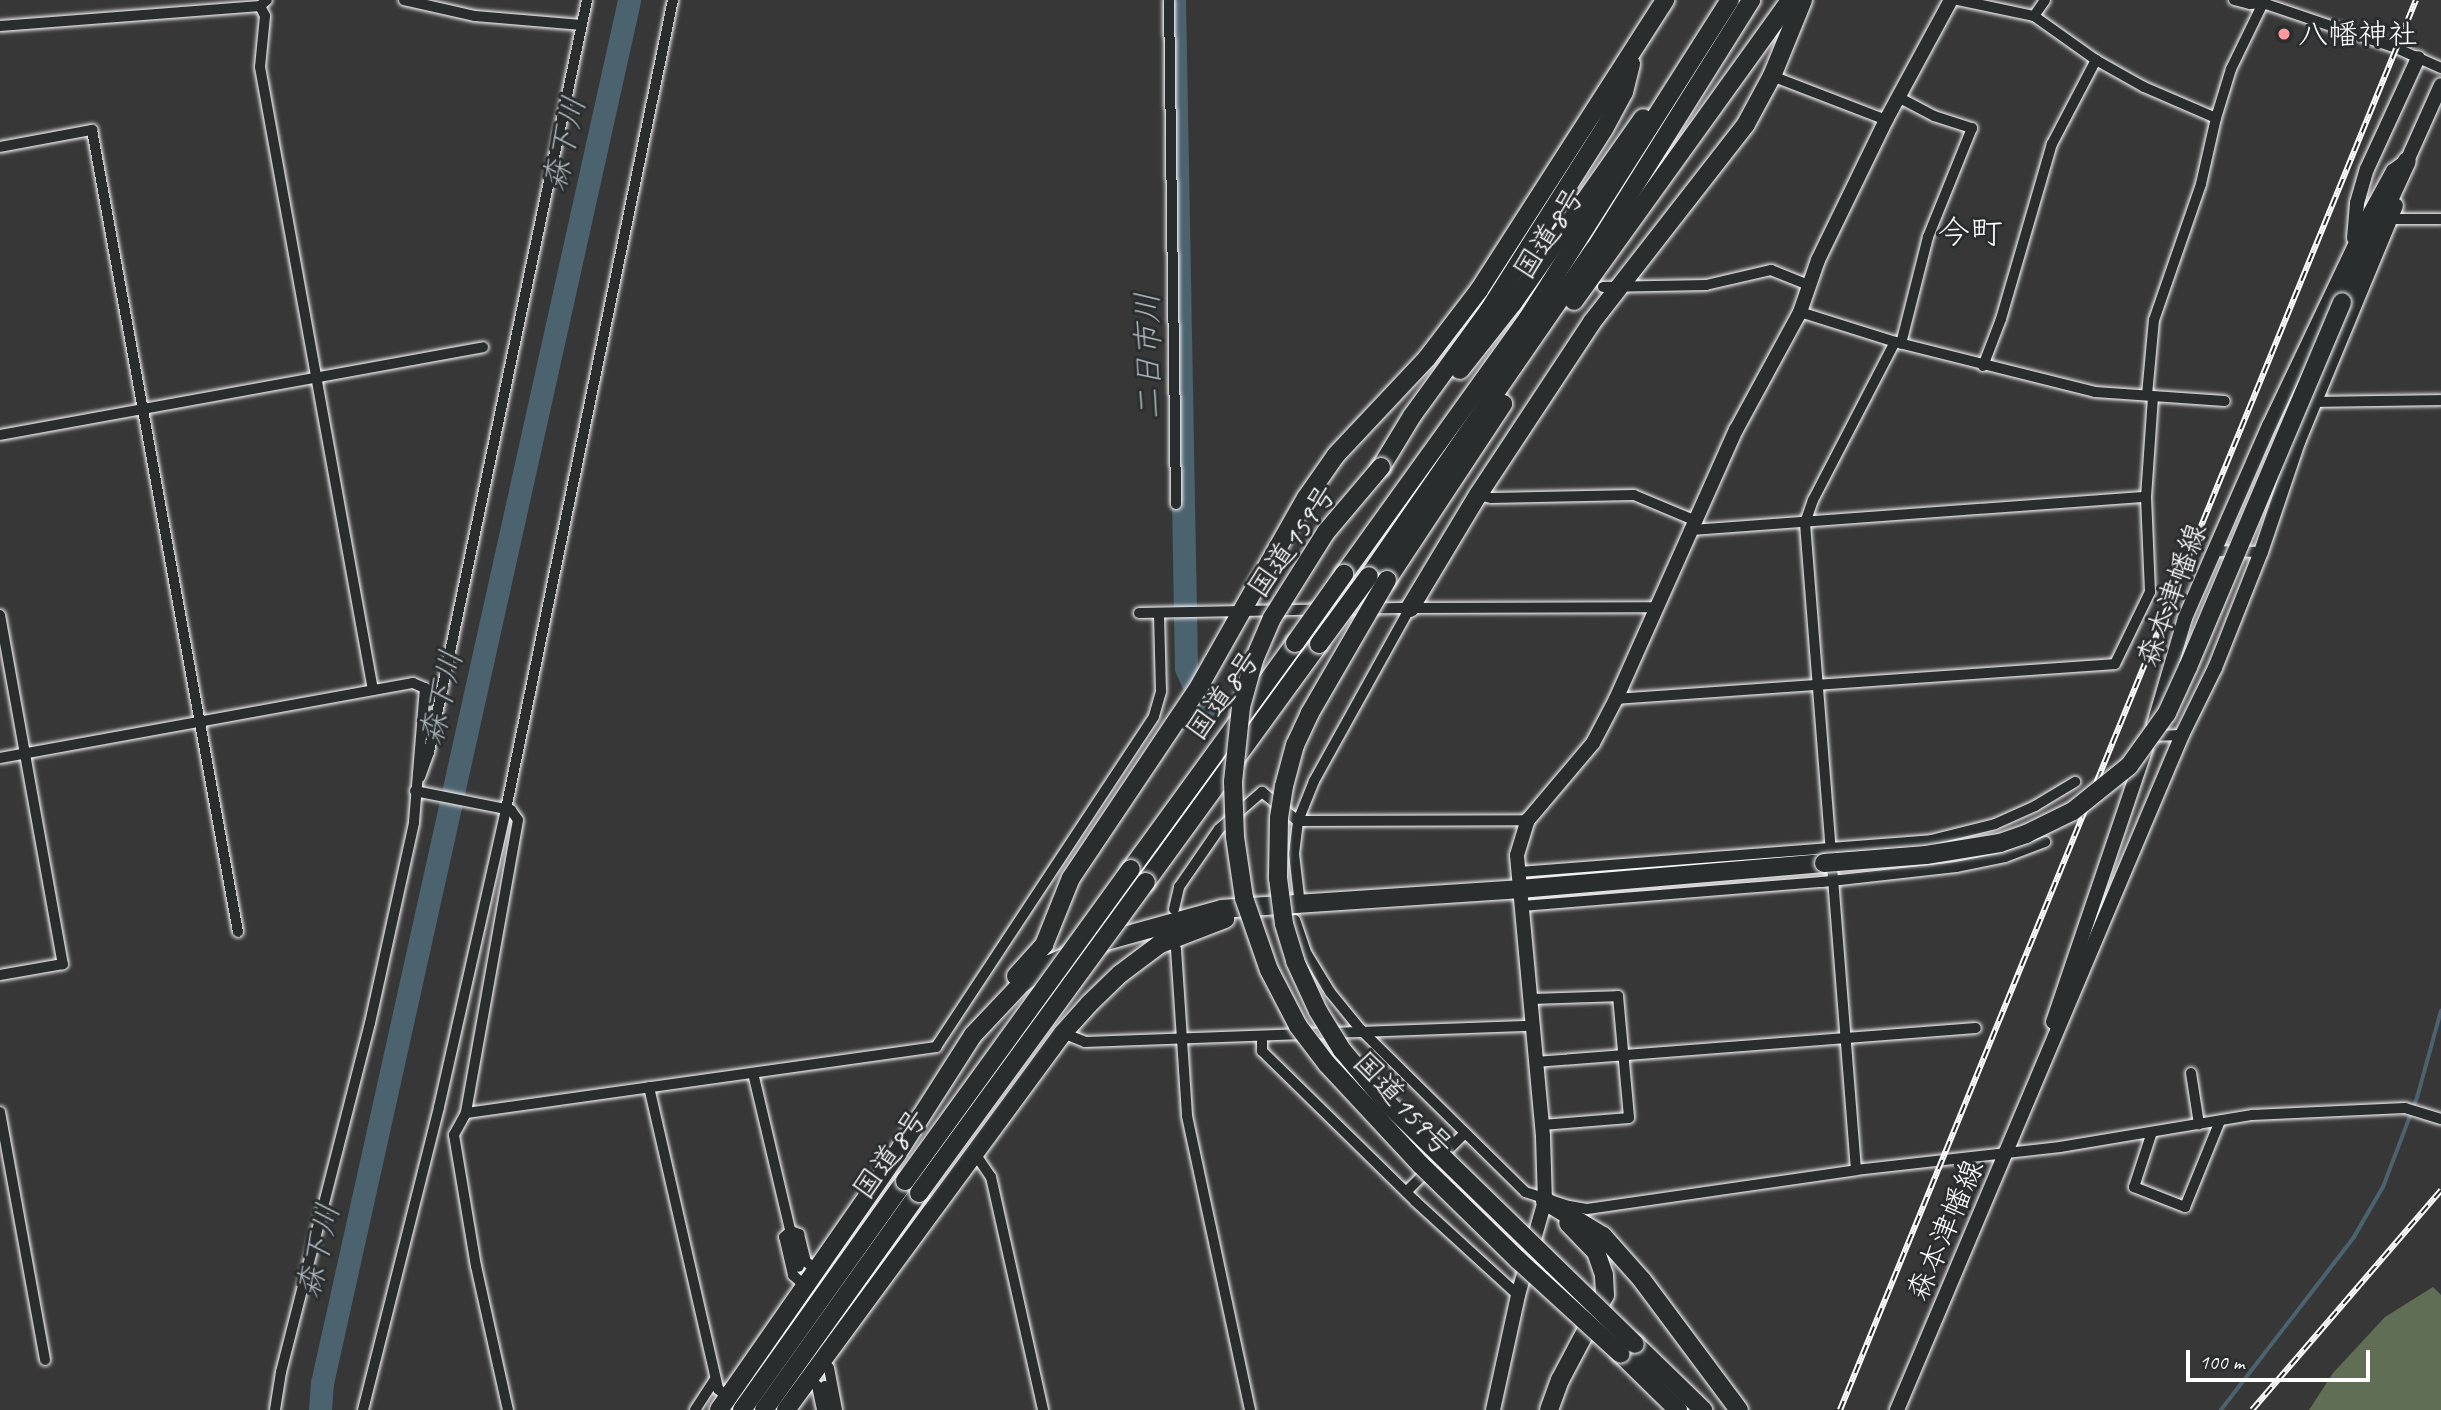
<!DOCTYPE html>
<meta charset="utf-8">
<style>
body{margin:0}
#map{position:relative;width:2441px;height:1410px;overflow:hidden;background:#383737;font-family:Caveat,"Klee One",sans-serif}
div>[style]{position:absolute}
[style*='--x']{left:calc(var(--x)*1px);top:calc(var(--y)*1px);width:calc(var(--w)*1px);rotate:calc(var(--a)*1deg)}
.green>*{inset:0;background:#616e56}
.stream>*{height:3.5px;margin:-1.75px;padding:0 1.75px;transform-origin:1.75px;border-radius:1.75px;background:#4b626f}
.river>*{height:23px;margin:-11.5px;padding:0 11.5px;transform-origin:11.5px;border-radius:11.5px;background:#4b626f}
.street-tunnel>*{height:10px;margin-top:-5px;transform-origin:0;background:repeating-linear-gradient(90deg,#4c4b4b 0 10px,transparent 0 15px)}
.roads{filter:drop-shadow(0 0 2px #fff) drop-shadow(0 0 2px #fff)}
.street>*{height:10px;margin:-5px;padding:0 5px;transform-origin:5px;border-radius:5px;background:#2a2d2e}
.secondary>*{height:14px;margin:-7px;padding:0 7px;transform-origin:7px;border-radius:7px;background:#2a2d2e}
.highway>*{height:18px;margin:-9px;padding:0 9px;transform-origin:9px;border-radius:9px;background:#2a2d2e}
.rail>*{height:6px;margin-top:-3px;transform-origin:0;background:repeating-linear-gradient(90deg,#2a2d2e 0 10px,#fff 0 20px);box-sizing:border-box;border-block:2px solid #fff}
.bridges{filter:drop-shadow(0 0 2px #fff) drop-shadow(0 0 2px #fff)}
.highway-bridge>*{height:18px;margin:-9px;padding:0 9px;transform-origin:9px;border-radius:9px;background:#2a2d2e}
.dots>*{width:19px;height:19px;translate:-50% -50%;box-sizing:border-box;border:4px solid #2a2d2e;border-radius:50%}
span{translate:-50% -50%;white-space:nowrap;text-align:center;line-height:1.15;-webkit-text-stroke:6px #2a2d2e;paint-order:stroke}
.poi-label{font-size:30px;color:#fff}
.left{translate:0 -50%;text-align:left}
.street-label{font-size:30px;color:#fff}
.water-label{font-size:32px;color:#aeb8be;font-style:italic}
.quarter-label{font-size:33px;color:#fff}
.scale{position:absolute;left:2186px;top:1350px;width:184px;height:32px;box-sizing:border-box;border:4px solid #fff;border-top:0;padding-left:9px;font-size:21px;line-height:24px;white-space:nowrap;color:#fff;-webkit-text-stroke:5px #2a2d2e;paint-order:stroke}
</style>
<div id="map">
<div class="green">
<i style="clip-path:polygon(2433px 1287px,2441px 1295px,2441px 1410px,2309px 1410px,2333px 1373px,2385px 1317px)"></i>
</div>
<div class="stream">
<i style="--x:2221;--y:1410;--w:218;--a:-52.4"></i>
<i style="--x:2354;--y:1237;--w:58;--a:-59.9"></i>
<i style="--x:2383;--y:1187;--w:95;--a:-69.1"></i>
<i style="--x:2417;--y:1098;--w:90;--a:-74.6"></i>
</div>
<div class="river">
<i style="--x:1174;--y:0;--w:668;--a:88.97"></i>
<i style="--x:1186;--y:668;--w:44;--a:65.8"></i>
<i style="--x:320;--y:1410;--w:27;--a:-86"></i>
<i style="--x:322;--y:1383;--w:1417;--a:-77.48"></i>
</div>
<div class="street-tunnel">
<i style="--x:815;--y:1339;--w:48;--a:78"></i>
</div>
<div class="roads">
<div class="street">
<i style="--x:404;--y:0;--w:73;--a:12.7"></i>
<i style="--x:475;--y:16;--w:107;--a:4.8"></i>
<i style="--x:1169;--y:0;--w:504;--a:89.2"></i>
<i style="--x:1958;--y:0;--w:78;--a:11.9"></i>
<i style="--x:2034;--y:16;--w:76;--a:35.4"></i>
<i style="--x:2096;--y:60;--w:55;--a:29.4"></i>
<i style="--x:2144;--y:87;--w:78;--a:23.3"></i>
<i style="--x:2234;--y:0;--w:16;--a:14"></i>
<i style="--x:2250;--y:4;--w:13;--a:-4"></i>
<i style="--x:2263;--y:3;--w:140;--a:18.7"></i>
<i style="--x:2396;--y:48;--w:49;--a:24"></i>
<i style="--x:260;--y:6;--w:11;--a:63"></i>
<i style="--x:265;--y:16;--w:51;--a:95.6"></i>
<i style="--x:260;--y:67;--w:633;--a:79.72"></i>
<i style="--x:2034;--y:16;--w:19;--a:-55"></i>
<i style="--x:0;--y:26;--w:261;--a:-4.4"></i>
<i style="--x:260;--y:6;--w:9;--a:-41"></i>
<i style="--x:1772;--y:76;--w:122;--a:21.1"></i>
<i style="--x:1898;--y:97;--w:41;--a:27.8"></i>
<i style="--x:1934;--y:116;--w:40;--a:18"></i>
<i style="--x:1972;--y:128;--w:118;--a:112"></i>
<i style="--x:1928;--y:237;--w:110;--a:104.2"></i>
<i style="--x:0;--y:147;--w:94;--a:-10.5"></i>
<i style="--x:92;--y:130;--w:815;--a:79.68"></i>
<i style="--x:2389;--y:219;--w:52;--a:0"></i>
<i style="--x:1603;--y:287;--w:103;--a:-1.1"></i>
<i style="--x:1706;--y:285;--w:67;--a:-13"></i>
<i style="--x:1771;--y:270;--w:40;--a:22"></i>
<i style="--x:1800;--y:312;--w:100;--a:17.5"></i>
<i style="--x:1895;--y:342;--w:206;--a:14"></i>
<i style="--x:2095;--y:392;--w:130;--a:4"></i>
<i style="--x:1983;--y:366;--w:50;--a:-69"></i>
<i style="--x:2001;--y:319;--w:182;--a:-73.8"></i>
<i style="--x:2052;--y:144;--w:95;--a:-62.4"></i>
<i style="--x:2147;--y:395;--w:75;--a:-84.7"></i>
<i style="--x:2154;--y:320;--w:144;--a:-70.9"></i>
<i style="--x:2201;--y:184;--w:68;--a:-77.2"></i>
<i style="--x:2216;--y:118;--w:51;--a:-73"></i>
<i style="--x:2231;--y:69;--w:73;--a:-64.1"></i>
<i style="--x:2315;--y:402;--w:126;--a:-0.9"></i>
<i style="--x:0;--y:435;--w:491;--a:-10.3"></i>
<i style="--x:1478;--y:495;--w:13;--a:13"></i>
<i style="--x:1491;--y:498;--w:143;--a:-1.2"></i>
<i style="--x:1634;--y:495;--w:67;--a:22.8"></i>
<i style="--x:1692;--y:530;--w:455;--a:-4.2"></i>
<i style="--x:2213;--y:551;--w:48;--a:1.2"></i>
<i style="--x:1139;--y:613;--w:271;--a:-1.1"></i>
<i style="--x:1410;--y:608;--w:248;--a:-0.2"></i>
<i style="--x:0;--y:615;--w:355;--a:79.8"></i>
<i style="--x:63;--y:964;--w:64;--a:170.1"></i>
<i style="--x:1616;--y:699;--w:500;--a:-4.01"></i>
<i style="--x:2115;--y:664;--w:80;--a:-64.1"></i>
<i style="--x:2150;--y:592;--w:95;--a:-92.4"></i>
<i style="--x:2146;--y:497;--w:100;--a:-86"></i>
<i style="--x:2151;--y:736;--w:31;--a:-2"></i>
<i style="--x:0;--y:758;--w:420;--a:-10.3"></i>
<i style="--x:413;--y:683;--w:13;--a:23"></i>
<i style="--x:425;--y:688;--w:135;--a:94.7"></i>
<i style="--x:414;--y:823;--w:205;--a:102.4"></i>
<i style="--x:370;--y:1023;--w:360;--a:104.3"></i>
<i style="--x:281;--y:1372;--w:38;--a:99"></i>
<i style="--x:420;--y:777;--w:27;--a:-70"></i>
<i style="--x:429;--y:752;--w:768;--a:-78.13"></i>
<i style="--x:415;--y:791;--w:98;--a:11.2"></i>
<i style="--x:511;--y:810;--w:12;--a:55"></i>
<i style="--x:518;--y:820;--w:298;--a:100.1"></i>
<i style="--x:466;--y:1113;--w:25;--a:119"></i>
<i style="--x:454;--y:1135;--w:133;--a:80.5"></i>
<i style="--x:476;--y:1266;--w:148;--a:77.5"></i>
<i style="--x:1519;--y:872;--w:413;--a:-4.4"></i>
<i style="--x:1931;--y:840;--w:66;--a:-14"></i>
<i style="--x:1995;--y:824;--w:44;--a:-24.2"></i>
<i style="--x:2035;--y:806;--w:47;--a:-31"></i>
<i style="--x:1300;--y:905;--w:51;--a:-96.7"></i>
<i style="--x:1294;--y:854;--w:33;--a:-83"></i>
<i style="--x:1298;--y:821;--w:43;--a:-68.2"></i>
<i style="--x:1314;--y:781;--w:198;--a:-61"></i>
<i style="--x:1522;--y:906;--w:301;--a:-4.6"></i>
<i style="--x:1822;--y:882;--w:135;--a:-6.4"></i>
<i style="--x:1956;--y:867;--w:50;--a:-11.5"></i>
<i style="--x:2005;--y:857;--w:43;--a:-20.6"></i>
<i style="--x:1174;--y:909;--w:23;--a:-77"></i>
<i style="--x:1179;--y:887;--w:70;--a:-55.4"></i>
<i style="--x:1219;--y:829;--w:57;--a:-40.7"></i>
<i style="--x:1262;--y:792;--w:46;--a:38.9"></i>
<i style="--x:1298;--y:821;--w:230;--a:-0.2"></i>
<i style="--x:1295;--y:920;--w:36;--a:71"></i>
<i style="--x:1307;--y:954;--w:44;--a:58.8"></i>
<i style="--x:1330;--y:992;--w:49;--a:50.8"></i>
<i style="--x:1361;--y:1030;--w:231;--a:44.6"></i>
<i style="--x:1525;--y:1192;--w:46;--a:17.7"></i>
<i style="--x:1569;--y:1206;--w:18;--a:9"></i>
<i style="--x:1587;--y:1209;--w:272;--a:-8.2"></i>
<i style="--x:1856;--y:1170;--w:205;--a:-6.4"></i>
<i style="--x:2060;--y:1147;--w:195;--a:-9.5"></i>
<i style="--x:2252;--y:1115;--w:153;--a:-2.6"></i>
<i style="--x:2405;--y:1108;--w:38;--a:17"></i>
<i style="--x:1176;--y:949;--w:167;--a:86.2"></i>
<i style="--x:1187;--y:1116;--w:301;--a:77.9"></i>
<i style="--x:1529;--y:999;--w:89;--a:-1.9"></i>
<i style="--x:1618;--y:996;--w:122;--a:84.8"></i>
<i style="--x:1629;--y:1118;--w:87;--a:175.4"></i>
<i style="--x:1063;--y:1033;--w:24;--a:22"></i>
<i style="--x:1085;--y:1042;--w:446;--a:-2.1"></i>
<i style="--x:1262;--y:1038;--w:13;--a:90"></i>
<i style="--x:1262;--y:1051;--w:214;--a:44.4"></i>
<i style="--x:1415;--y:1201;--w:139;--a:42.4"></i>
<i style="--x:1535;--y:1062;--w:442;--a:-4.4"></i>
<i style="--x:753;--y:1073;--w:199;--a:76.7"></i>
<i style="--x:2191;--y:1073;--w:52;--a:81.1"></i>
<i style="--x:649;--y:1087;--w:310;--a:77.1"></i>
<i style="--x:718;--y:1389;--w:12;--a:42"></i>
<i style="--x:0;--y:1112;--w:252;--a:79.7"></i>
<i style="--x:466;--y:1113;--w:475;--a:-8"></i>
<i style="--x:936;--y:1047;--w:396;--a:-56.6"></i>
<i style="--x:1154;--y:716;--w:26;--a:-74"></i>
<i style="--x:1161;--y:691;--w:78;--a:-91.5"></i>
<i style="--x:2152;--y:1132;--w:58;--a:108.1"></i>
<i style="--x:2134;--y:1187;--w:55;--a:21.4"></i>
<i style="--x:2185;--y:1207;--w:93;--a:-67.9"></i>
<i style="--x:976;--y:1155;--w:27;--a:56"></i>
<i style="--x:991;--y:1177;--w:239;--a:77.4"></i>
<i style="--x:1856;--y:1170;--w:649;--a:-94.51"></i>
<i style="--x:1805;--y:523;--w:24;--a:-71"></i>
<i style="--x:1813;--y:500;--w:178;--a:-62.6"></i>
<i style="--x:1406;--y:1192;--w:83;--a:-45"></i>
<i style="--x:804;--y:1285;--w:15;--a:-138"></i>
<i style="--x:793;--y:1275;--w:39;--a:-103"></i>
<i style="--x:784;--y:1237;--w:9;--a:-41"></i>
<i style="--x:791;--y:1231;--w:9;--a:21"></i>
<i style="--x:799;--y:1234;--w:29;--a:76"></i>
<i style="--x:806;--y:1262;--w:13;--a:32"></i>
<i style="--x:823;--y:1362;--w:8;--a:45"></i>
<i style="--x:829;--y:1368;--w:43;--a:79.2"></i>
<i style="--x:810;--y:1379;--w:10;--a:45"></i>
<i style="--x:817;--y:1386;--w:25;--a:78"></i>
<i style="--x:825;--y:1386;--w:25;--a:78"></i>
<i style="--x:363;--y:1410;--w:312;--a:-75.9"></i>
<i style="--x:439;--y:1107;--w:305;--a:-77.3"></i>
<i style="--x:506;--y:809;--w:826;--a:-78.34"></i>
<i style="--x:695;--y:1410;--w:37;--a:-57"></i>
</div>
<div class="secondary">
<i style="--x:2354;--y:238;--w:35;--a:-85"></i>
<i style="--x:2357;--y:203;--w:35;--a:-74"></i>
<i style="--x:2367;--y:169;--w:122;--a:-65.3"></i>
<i style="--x:2154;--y:724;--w:110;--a:-73.7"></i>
<i style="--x:2185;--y:618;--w:210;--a:-66.4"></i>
<i style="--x:2269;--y:426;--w:238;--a:-64.6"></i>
<i style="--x:2371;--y:211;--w:46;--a:-61.2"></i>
<i style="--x:2393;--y:171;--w:17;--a:-36"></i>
<i style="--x:2407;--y:161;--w:83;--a:-65.9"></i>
<i style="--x:2053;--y:1022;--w:287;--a:-71.3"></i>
<i style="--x:1493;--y:1410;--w:118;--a:-77.7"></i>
<i style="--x:1518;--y:1295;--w:98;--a:-74"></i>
<i style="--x:1545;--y:1201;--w:65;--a:-91.8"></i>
<i style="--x:1543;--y:1136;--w:282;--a:-95.3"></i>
<i style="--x:1517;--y:855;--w:37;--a:-73"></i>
<i style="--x:1528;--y:820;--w:101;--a:-49.8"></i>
<i style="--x:1593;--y:743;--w:50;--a:-62.4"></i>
<i style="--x:1616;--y:699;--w:295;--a:-66"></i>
<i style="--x:1736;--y:430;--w:134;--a:-61.5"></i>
<i style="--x:1800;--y:312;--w:55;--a:-70.9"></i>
<i style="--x:1818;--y:260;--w:156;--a:-64.1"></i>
<i style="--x:1886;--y:120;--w:136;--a:-61.6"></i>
<i style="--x:1897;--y:1410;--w:733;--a:-67.11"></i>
<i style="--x:2182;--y:735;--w:75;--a:-63.8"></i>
<i style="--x:2215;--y:668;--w:125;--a:-68.4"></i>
<i style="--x:2261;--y:552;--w:116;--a:-71.4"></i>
<i style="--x:2298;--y:442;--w:256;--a:-67.5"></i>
</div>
<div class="highway">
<i style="--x:1574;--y:301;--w:370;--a:-54.3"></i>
<i style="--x:2342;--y:302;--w:155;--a:-65.3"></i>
<i style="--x:1460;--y:370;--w:85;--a:-51.7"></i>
<i style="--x:1513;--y:303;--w:226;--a:-54.9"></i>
<i style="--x:1381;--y:467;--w:60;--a:-58.7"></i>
<i style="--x:1412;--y:416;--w:131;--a:-54"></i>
<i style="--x:1489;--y:310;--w:214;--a:-57.6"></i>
<i style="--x:1604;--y:129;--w:42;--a:-61.6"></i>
<i style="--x:1624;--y:92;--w:29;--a:-76"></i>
<i style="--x:1344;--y:574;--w:315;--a:-54.3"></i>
<i style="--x:1528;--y:318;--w:377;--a:-57.6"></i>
<i style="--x:1369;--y:576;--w:397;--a:-55.4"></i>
<i style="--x:1595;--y:249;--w:294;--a:-57.9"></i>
<i style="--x:1387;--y:580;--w:211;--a:-56.6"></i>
<i style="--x:1410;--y:608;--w:132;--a:-59"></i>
<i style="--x:1478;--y:495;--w:207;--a:-56.6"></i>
<i style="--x:1592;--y:322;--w:251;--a:-52.1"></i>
<i style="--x:1746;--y:124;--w:55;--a:-61.6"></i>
<i style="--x:1772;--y:76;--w:82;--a:-67.8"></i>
<i style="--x:1131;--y:869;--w:279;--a:-54"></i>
<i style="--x:1146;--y:882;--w:294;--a:-54"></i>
<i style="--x:1016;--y:976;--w:42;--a:-47.9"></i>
<i style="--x:1044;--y:945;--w:72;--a:-68.1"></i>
<i style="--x:1071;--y:878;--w:232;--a:-56.2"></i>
<i style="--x:1200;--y:685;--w:215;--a:-60.5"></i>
<i style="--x:1306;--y:498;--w:52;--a:-55.1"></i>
<i style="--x:1336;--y:455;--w:133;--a:-46.8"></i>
<i style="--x:1427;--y:358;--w:86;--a:-52.6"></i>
<i style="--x:1479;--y:290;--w:345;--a:-57.3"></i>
<i style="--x:1545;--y:1201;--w:68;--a:31.1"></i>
<i style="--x:1603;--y:1236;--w:59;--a:48.4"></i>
<i style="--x:1642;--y:1280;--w:162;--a:53.3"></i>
<i style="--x:1635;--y:1344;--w:95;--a:44.1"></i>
<i style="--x:1621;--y:1354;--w:80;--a:44.5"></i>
<i style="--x:719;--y:1410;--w:308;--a:-55.2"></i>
<i style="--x:895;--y:1157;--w:145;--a:-57.4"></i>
<i style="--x:973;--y:1035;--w:70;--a:-46.7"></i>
<i style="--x:1021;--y:984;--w:35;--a:-35"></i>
<i style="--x:1050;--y:964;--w:49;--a:-24"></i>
<i style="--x:1095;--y:944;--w:132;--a:-15.4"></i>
<i style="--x:1222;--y:909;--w:299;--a:-3.8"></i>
<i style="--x:1520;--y:889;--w:305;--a:-4.9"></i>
<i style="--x:742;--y:1410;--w:281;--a:-54.6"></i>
<i style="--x:764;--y:1410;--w:267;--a:-54.5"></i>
<i style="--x:786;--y:1410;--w:468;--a:-53.7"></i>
<i style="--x:1063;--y:1033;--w:39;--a:-48"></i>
<i style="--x:1089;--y:1004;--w:43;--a:-44.1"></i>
<i style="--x:1120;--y:974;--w:50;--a:-36.9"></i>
<i style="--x:1160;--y:944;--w:70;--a:-21"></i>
<i style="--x:1549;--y:1410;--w:32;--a:-70"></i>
<i style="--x:1560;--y:1380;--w:96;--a:-62.1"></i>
<i style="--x:1605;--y:1295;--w:20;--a:-93"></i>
<i style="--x:1604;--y:1275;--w:24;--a:-109"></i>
<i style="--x:1596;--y:1252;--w:40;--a:-134"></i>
</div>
</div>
<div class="rail">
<i style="--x:1840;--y:1410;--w:1523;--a:-67.78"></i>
<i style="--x:2252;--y:1410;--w:290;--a:-49.3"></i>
</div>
<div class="bridges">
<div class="highway-bridge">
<i style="--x:1381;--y:467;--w:85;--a:130.2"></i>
<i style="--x:1326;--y:532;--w:102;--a:122.1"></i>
<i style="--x:1272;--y:618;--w:46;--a:113.2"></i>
<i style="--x:1254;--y:660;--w:49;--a:105.5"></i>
<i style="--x:1241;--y:707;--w:75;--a:96.1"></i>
<i style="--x:1233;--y:782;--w:55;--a:87.9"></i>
<i style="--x:1235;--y:837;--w:62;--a:81.6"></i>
<i style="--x:1244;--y:898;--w:76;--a:70.9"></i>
<i style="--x:1269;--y:970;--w:63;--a:62.6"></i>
<i style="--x:1298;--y:1026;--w:48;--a:52.7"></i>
<i style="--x:1327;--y:1064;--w:138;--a:47.1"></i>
<i style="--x:1421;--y:1165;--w:136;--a:44.4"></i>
<i style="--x:1518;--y:1260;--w:139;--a:42.4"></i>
<i style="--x:1387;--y:580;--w:154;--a:120.1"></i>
<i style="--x:1310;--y:713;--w:35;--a:115"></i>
<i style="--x:1295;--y:745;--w:42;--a:105"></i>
<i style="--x:1284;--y:786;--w:32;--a:99"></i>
<i style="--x:1279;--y:818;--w:60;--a:91"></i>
<i style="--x:1278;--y:878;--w:46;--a:82.6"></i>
<i style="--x:1284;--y:924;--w:39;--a:73"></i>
<i style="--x:1295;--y:961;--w:55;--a:65.3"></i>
<i style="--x:1318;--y:1011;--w:46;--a:58.4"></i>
<i style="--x:1342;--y:1050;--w:68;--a:49.8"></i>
<i style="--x:1386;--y:1102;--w:347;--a:44.2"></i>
<i style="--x:1295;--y:643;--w:85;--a:-54.6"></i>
<i style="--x:1319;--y:644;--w:84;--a:-53.7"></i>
<i style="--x:1824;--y:863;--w:102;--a:-4.5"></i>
<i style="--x:1926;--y:855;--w:75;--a:-9.2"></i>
<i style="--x:2000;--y:843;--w:28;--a:-19"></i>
<i style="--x:2026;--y:834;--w:52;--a:-26.1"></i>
<i style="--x:2073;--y:811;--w:72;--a:-38.8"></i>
<i style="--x:2129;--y:766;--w:65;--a:-54.4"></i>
<i style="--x:2167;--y:713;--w:51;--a:-65.5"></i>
<i style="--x:2188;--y:667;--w:396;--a:-67.1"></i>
<i style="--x:905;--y:1181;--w:385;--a:-54.1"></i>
<i style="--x:919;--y:1193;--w:385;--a:-53.9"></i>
</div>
</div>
<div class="dots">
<i style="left:2284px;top:34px;background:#ff9aa2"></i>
</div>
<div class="poi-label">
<span class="left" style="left:2298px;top:34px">八幡神社</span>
</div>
<div class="street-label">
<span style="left:1549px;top:233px;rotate:-57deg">国道8号</span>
<span style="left:1292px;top:541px;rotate:-55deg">国道159号</span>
<span style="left:2172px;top:595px;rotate:-70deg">森本津幡線</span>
<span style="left:1223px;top:695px;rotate:-54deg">国道8号</span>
<span style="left:1403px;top:1104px;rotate:47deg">国道159号</span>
<span style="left:890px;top:1154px;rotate:-54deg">国道8号</span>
<span style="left:1945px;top:1230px;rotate:-67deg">森本津幡線</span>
</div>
<div class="water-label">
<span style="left:565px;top:144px;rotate:-77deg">森下川</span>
<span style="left:1149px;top:356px;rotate:-91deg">二日市川</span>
<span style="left:442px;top:698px;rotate:-77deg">森下川</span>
<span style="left:319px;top:1251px;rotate:-77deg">森下川</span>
</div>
<div class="quarter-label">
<span style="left:1970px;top:233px">今町</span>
</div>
<div class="scale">100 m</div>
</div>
